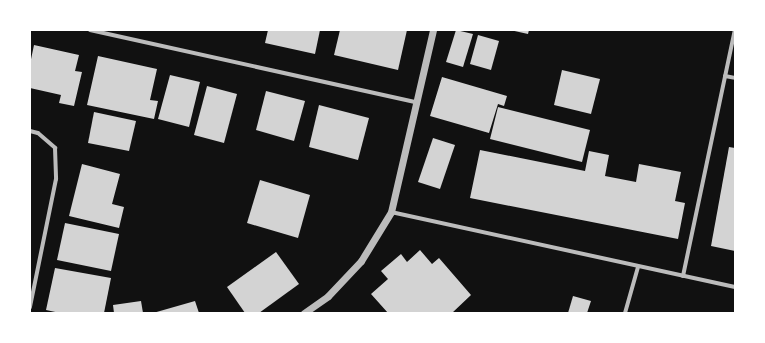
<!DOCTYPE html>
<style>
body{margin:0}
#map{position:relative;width:765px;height:343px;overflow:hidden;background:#111;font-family:Karla,sans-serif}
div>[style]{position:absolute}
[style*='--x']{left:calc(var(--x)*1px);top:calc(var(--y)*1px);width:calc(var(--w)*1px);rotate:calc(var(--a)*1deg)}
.building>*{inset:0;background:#d3d3d3}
.minor>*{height:4px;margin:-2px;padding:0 2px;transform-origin:2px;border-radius:2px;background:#bcbcbc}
.tertiary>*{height:7px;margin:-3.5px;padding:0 3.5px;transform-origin:3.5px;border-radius:3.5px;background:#bcbcbc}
span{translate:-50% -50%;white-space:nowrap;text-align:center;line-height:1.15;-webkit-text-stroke:4px #fff;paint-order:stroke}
.frame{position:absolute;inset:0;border:31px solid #fff;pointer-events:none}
</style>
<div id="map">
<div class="building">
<i style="clip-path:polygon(268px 30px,320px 30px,315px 54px,265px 43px)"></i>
<i style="clip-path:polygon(340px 30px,407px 30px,398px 70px,334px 55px)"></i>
<i style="clip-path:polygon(456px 30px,473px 34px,463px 67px,446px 62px)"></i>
<i style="clip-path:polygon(510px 30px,529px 30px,528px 34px)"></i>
<i style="clip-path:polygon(478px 35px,499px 41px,491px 70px,470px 64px)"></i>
<i style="clip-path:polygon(34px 45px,79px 55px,75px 71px,82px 72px,74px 106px,59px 103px,61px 95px,30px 88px,30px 64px)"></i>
<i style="clip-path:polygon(98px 56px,157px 69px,150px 100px,158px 101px,154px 119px,87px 105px)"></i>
<i style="clip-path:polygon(562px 70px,600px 79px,591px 114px,554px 105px)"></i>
<i style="clip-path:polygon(170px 75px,200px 82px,189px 127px,158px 119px)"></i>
<i style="clip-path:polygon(442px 77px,507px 96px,504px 106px,498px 104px,489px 133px,430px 116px)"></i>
<i style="clip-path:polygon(207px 86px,237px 94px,224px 143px,194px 135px)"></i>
<i style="clip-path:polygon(266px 91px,305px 101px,294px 141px,256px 130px)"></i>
<i style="clip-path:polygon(319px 105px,369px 118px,358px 160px,309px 147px)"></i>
<i style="clip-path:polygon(498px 107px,590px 130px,582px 162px,490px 139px)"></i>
<i style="clip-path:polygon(94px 112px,136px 121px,129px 151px,88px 143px)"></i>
<i style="clip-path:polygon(433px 138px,455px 145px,440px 189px,418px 182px)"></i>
<i style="clip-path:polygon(729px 147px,735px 148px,735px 251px,711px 246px)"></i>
<i style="clip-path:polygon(480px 150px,585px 171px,589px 151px,609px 155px,605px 176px,636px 182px,639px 164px,681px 172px,675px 201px,685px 203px,678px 239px,470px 198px)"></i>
<i style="clip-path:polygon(82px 164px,120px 174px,112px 204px,124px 207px,119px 228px,69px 216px)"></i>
<i style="clip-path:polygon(260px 180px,310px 195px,298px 238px,247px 223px)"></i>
<i style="clip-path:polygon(65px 223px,119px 234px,111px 271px,57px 260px)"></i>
<i style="clip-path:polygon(420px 250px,432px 264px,439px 258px,471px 295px,452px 313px,388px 313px,371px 294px,388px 279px,381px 271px,401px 254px,407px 262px)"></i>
<i style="clip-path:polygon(276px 252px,299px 284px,259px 313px,245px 313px,227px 287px)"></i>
<i style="clip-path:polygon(55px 268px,111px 278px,104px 313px,60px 313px,46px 310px)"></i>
<i style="clip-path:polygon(573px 296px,591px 301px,587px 313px,568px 313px)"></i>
<i style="clip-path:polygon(141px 301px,143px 313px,114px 313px,113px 305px)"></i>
<i style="clip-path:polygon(195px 301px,199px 313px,153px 313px)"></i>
</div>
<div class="minor">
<i style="--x:90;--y:30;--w:334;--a:12.5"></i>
<i style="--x:725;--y:76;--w:10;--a:11"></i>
<i style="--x:30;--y:131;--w:8;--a:14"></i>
<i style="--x:38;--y:133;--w:23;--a:41"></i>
<i style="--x:55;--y:148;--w:31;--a:88"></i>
<i style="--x:56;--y:179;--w:131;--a:101.5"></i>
<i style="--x:391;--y:212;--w:352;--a:12.3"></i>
<i style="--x:683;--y:276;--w:251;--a:-78.1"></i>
<i style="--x:625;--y:313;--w:48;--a:-74.2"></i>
</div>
<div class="tertiary">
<i style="--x:304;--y:313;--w:29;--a:-35"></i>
<i style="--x:328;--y:296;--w:48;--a:-46.7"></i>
<i style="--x:361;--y:261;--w:57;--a:-58.5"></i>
<i style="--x:391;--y:212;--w:187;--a:-77"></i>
</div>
<div class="frame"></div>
</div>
